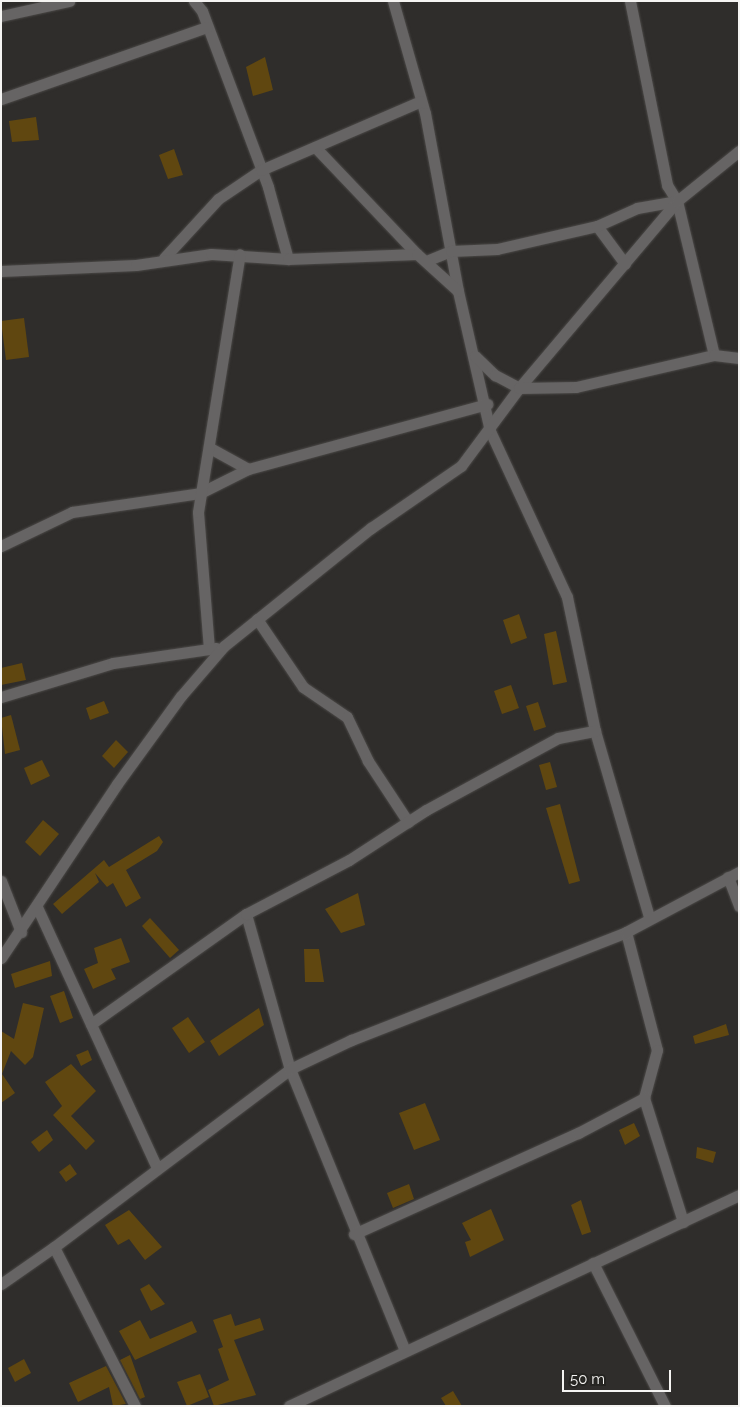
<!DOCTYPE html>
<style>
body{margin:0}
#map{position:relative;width:740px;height:1407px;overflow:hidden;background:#2f2d2b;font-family:Raleway,sans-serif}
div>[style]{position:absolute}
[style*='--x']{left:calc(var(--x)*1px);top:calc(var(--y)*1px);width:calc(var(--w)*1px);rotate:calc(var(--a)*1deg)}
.building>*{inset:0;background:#604710}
.roads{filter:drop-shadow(0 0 1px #4b4947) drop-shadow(0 0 1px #4b4947)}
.minor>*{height:11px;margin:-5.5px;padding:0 5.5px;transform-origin:5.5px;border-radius:5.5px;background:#666464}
span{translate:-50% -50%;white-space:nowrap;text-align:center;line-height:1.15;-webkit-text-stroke:4px #252421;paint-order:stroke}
.frame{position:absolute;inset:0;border:2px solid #f5f4f2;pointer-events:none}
.scale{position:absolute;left:562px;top:1370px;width:109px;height:22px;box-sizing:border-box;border:2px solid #f5f4f2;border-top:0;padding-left:6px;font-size:15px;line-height:18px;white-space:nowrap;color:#f5f4f2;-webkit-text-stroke:4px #252421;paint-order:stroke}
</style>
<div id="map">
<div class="building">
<i style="clip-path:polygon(265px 57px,273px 90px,253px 96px,246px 67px)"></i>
<i style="clip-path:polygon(36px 117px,39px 140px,12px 142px,9px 121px)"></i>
<i style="clip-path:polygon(174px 149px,183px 175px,168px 179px,159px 155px)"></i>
<i style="clip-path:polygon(24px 318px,29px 357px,6px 360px,1px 321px)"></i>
<i style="clip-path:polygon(519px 614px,527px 638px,511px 644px,503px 620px)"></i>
<i style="clip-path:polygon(556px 631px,567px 682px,553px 685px,544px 634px)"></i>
<i style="clip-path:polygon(22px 663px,26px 680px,1px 685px,1px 668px)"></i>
<i style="clip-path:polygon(511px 685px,519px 708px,502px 714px,494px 691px)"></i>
<i style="clip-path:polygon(104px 701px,109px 713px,90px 720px,86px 708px)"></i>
<i style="clip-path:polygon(538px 702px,546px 727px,534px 731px,526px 706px)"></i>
<i style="clip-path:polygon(11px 715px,20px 750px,5px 754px,1px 718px)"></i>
<i style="clip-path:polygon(116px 740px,128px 752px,114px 768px,102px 756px)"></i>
<i style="clip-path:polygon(42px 760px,50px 776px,31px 785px,24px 768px)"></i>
<i style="clip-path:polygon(550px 762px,557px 787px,546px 790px,539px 765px)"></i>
<i style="clip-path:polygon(560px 804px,580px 881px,569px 884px,546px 808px)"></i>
<i style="clip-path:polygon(43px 820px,59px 834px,40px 856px,25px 842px)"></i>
<i style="clip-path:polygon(159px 836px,163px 842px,157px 851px,126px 870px,141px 898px,126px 907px,113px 883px,107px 887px,95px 873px,99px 882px,62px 914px,53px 904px,104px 860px,109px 867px)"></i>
<i style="clip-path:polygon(358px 893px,365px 925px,341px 933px,325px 909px)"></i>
<i style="clip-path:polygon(150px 918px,179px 950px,170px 958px,142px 926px)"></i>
<i style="clip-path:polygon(121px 938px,130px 962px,111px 969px,116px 979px,93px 989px,84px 969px,98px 963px,94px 948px)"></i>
<i style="clip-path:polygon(304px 949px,319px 949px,324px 982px,305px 982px)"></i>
<i style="clip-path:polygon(50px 961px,52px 976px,15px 988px,11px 974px)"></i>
<i style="clip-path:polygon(64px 991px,73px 1018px,60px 1023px,50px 996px)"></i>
<i style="clip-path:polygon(23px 1003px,44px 1008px,33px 1057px,25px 1065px,11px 1051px,2px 1074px,15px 1093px,1px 1103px,1px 1031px,14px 1039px)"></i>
<i style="clip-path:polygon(259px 1008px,264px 1025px,219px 1056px,210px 1041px)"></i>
<i style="clip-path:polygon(188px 1017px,205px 1042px,189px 1053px,172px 1028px)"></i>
<i style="clip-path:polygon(726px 1024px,729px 1035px,695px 1044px,693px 1036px)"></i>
<i style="clip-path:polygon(88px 1050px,92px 1060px,81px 1066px,76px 1055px)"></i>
<i style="clip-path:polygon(71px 1064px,96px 1091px,71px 1116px,95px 1141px,86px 1150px,53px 1115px,62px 1106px,45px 1082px)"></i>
<i style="clip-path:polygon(425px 1103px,440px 1140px,414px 1150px,399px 1113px)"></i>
<i style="clip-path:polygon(634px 1123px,640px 1136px,625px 1145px,619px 1130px)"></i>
<i style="clip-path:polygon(47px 1130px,53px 1140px,39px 1152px,31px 1142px)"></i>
<i style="clip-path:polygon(697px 1147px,716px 1152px,713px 1163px,696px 1158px)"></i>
<i style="clip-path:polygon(70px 1164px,77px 1174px,66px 1182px,59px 1172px)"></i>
<i style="clip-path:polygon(409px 1184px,414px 1199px,393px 1208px,387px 1193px)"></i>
<i style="clip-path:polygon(581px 1200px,591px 1232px,582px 1235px,571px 1205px)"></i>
<i style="clip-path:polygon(491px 1209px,504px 1240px,470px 1257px,465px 1242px,471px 1240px,462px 1223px)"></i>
<i style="clip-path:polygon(129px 1210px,162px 1247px,145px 1260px,129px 1239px,118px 1245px,105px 1225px)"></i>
<i style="clip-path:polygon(149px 1284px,165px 1304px,151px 1311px,140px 1289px)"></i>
<i style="clip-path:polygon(231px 1314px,235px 1326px,260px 1318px,264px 1330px,234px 1340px,256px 1395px,214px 1406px,208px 1390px,229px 1380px,218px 1349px,223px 1347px,213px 1320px)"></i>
<i style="clip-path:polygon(140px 1320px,150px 1339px,192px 1321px,197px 1332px,135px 1360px,119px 1331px)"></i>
<i style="clip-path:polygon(130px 1355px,145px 1397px,140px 1399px,120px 1360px)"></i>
<i style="clip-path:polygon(24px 1359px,31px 1373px,15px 1382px,8px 1368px)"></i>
<i style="clip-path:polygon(106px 1366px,126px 1404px,113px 1406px,109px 1387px,78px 1402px,69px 1383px)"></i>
<i style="clip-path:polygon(200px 1374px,209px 1397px,187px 1406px,177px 1382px)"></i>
<i style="clip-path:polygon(453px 1391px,462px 1406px,446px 1406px,441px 1398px)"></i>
</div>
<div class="roads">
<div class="minor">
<i style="--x:194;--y:1;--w:13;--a:51"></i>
<i style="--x:202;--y:11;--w:188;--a:69.4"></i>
<i style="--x:268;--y:187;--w:75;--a:74.5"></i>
<i style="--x:393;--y:1;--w:116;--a:74.1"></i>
<i style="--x:425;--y:113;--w:181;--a:79.5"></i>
<i style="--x:458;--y:291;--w:144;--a:77.1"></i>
<i style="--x:490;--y:431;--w:183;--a:65.1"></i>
<i style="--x:567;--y:597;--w:137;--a:78.2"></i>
<i style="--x:595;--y:731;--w:194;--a:73.8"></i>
<i style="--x:630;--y:1;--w:188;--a:78.6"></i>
<i style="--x:667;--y:185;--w:19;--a:58"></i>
<i style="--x:677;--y:201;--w:158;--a:76.5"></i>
<i style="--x:1;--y:16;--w:70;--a:-12.4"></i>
<i style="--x:1;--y:99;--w:218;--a:-19.3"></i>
<i style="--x:315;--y:147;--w:148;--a:46.4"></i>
<i style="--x:597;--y:226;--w:47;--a:53.6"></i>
<i style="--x:164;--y:258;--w:80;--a:-47.5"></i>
<i style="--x:218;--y:199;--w:52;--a:-34"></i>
<i style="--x:261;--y:170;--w:174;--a:-23.3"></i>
<i style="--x:426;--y:261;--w:27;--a:-22"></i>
<i style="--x:451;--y:251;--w:46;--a:-2.5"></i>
<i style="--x:497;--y:249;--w:103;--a:-13"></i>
<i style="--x:597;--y:226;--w:44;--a:-24.2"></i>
<i style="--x:637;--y:208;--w:41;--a:-9.9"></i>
<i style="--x:1;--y:271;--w:135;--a:-2.5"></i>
<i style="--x:136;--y:265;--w:76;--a:-8.3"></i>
<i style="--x:211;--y:254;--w:77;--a:3.7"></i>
<i style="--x:288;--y:259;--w:129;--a:-2.2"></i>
<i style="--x:417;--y:254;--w:55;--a:42.1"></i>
<i style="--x:475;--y:356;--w:28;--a:44"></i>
<i style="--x:495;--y:375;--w:27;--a:28"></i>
<i style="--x:519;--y:388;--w:245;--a:-49.8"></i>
<i style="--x:677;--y:201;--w:80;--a:-38.9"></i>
<i style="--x:210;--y:448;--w:43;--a:28.9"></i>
<i style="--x:1;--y:546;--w:79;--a:-25.6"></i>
<i style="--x:72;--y:512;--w:129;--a:-8.4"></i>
<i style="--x:200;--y:493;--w:54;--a:-26.6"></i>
<i style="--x:248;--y:469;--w:248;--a:-15.2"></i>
<i style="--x:257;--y:619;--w:82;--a:55.9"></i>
<i style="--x:303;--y:687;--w:53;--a:34.3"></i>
<i style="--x:347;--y:717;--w:49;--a:64.5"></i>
<i style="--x:368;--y:761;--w:73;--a:56.7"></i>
<i style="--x:209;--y:649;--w:137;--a:-94.6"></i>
<i style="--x:198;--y:512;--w:261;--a:-80.8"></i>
<i style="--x:1;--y:697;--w:117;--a:-16.9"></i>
<i style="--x:113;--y:663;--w:104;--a:-8.3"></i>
<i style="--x:728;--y:877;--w:31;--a:69"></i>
<i style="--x:1;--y:881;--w:55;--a:68.6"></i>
<i style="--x:37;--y:907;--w:287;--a:65.3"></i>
<i style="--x:246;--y:914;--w:161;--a:74.2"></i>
<i style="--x:290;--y:1069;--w:302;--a:67.8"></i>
<i style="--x:626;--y:932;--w:122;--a:75.3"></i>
<i style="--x:657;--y:1050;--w:50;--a:105.2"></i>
<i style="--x:644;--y:1098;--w:130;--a:72.5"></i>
<i style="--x:1;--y:958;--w:209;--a:-56.3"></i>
<i style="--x:117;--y:784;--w:109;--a:-54"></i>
<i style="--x:181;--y:696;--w:66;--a:-49.3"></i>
<i style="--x:224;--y:646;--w:189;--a:-38.8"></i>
<i style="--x:371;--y:528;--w:109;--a:-34.6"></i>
<i style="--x:461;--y:466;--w:97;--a:-53.4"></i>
<i style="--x:519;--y:388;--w:57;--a:-1"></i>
<i style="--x:576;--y:387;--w:142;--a:-13.1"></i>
<i style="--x:714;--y:355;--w:25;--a:7"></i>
<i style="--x:91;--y:1024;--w:190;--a:-35.4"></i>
<i style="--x:246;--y:914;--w:116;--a:-27.7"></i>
<i style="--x:349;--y:860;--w:92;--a:-33"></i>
<i style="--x:426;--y:810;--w:150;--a:-28.6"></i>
<i style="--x:558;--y:738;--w:38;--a:-11"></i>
<i style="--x:354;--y:1234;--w:246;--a:-24.3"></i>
<i style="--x:578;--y:1133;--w:75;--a:-27.9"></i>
<i style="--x:593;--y:1263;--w:160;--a:63.3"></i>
<i style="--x:1;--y:1284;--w:65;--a:-34.9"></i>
<i style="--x:135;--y:1406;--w:178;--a:-117"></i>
<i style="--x:54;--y:1247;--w:296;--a:-37"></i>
<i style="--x:290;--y:1069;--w:68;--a:-25.4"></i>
<i style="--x:351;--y:1040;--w:295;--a:-21.4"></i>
<i style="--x:626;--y:932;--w:128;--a:-28"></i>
<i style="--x:289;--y:1406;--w:497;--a:-25.1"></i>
</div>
</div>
<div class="frame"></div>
<div class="scale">50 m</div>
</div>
